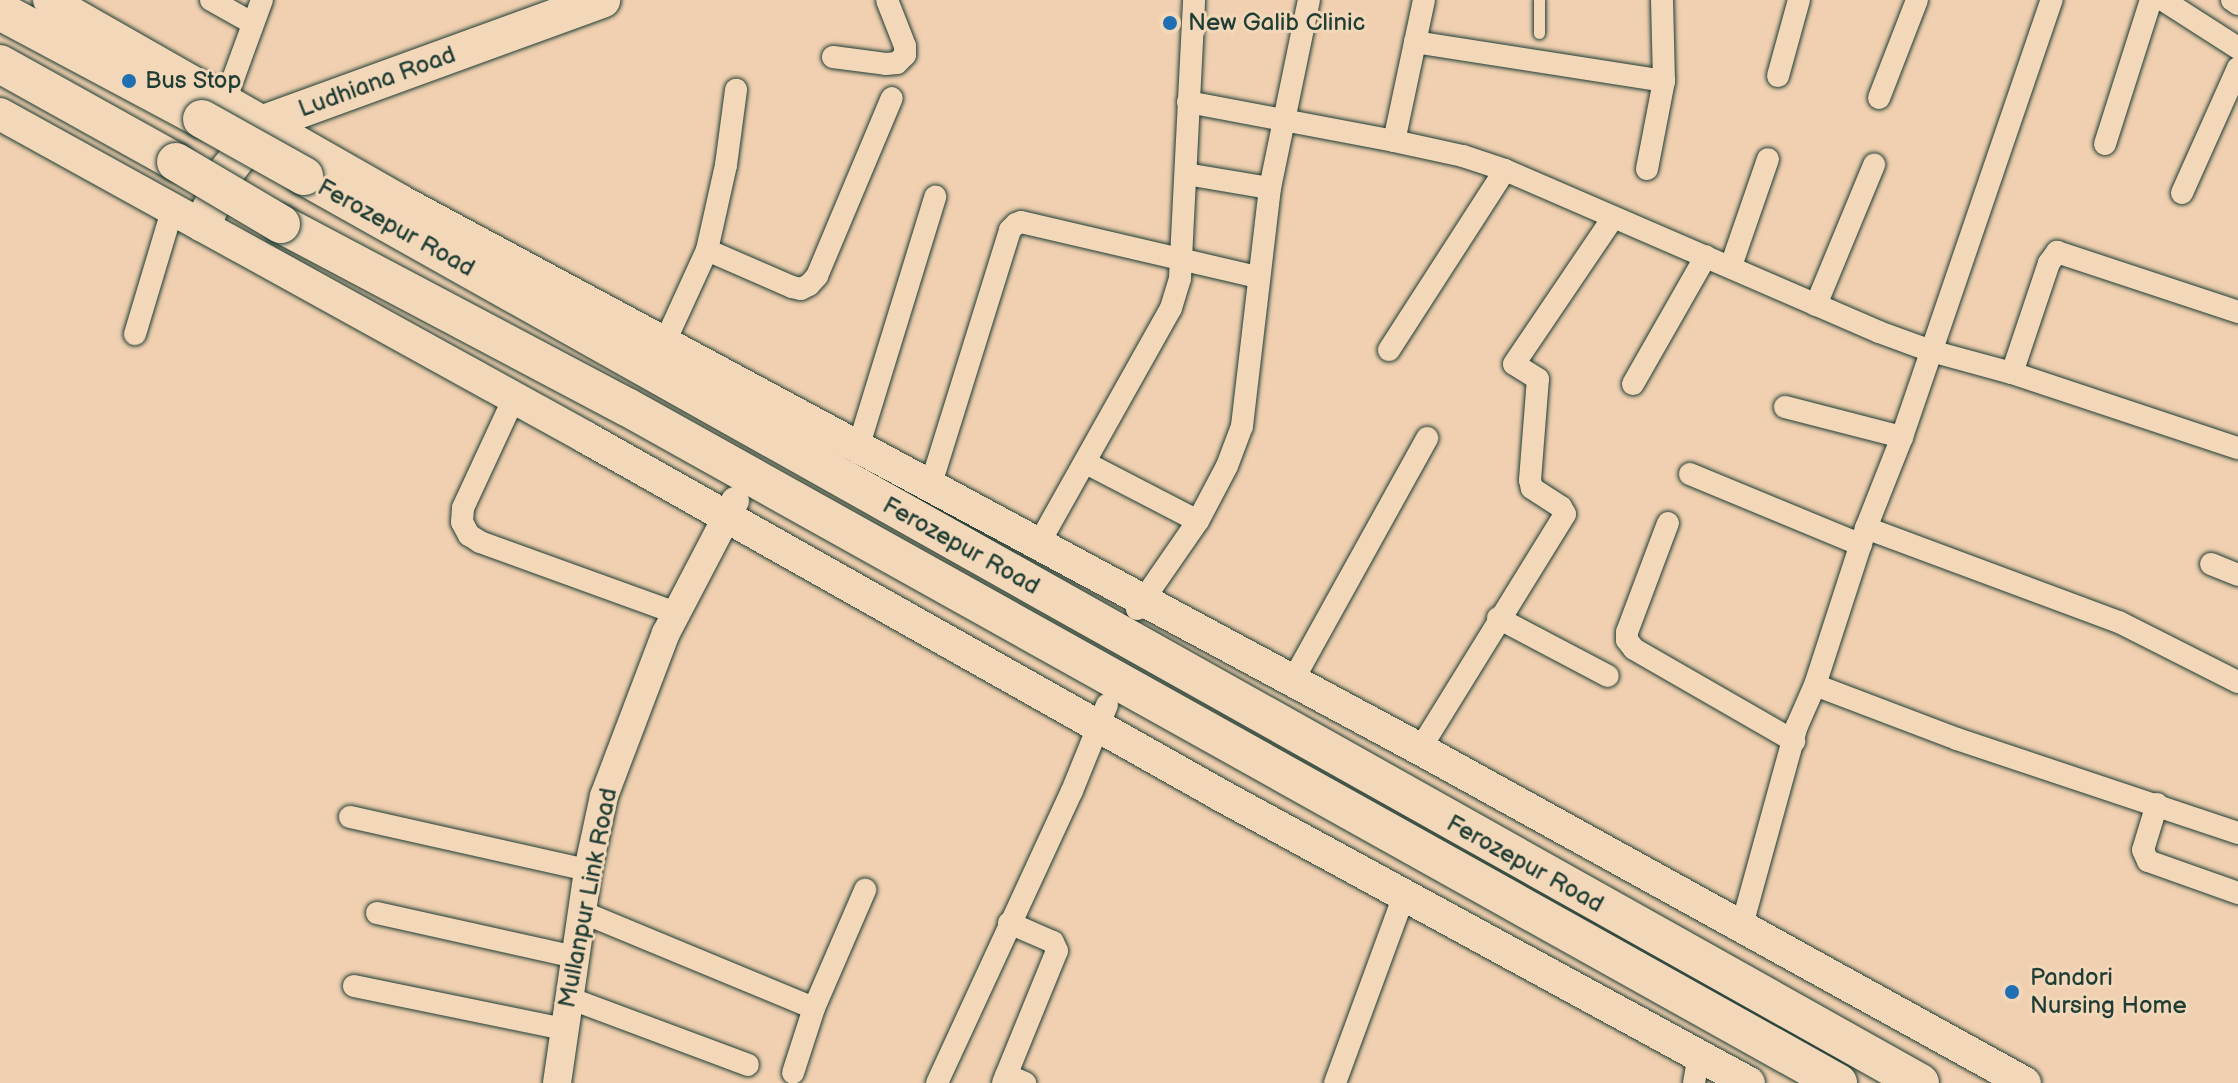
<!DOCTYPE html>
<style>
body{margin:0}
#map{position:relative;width:2238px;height:1083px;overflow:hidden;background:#f0d0b0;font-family:"Balsamiq Sans",sans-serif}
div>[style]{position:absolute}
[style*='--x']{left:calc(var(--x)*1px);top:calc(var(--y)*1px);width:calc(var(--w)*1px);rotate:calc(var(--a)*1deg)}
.roads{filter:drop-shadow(0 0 2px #1f3d34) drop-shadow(0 0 2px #1f3d34)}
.service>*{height:11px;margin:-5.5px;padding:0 5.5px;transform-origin:5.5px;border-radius:5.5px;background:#f2d7b9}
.minor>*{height:22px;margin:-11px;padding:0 11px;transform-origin:11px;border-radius:11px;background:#f2d7b9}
.tertiary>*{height:28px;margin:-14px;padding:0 14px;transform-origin:14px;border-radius:14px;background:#f2d7b9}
.secondary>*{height:32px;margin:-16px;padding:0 16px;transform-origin:16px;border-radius:16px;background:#f2d7b9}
.primary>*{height:36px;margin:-18px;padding:0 18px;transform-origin:18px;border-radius:18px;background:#f2d7b9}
.trunk>*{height:38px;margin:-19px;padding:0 19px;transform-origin:19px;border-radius:19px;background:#f2d7b9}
.bridges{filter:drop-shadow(0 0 2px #1f3d34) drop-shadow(0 0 2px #1f3d34)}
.trunk-bridge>*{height:38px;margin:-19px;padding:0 19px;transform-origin:19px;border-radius:19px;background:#f2d7b9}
.dots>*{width:22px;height:22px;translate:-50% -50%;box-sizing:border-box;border:4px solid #f2d7b9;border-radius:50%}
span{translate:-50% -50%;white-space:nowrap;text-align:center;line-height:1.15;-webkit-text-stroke:6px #f2d7b9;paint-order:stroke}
.poi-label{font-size:24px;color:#1f3d34}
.left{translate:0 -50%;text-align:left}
.street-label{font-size:24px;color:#1f3d34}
</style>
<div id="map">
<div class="roads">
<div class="service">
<i style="--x:1539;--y:0;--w:33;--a:90"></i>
</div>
<div class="minor">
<i style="--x:211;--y:0;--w:47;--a:29.3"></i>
<i style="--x:1424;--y:0;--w:144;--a:102"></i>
<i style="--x:1394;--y:141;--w:71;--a:12.3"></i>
<i style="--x:1463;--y:156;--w:44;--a:18.4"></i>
<i style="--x:1505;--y:170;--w:408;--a:23.4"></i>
<i style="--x:1879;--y:332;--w:55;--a:20.1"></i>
<i style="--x:1931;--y:351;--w:84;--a:15.2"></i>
<i style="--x:2012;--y:373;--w:238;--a:18.4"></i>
<i style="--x:2163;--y:0;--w:89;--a:32.6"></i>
<i style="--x:2232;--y:0;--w:7;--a:34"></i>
<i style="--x:1415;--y:42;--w:252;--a:8.9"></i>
<i style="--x:833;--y:57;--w:53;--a:7.5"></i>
<i style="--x:886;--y:64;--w:11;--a:-5"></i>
<i style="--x:897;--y:63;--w:11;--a:-45"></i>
<i style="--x:905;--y:55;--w:9;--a:-90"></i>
<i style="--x:905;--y:46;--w:49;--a:-111.4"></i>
<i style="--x:1778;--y:76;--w:79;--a:-74.6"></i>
<i style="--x:1879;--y:98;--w:105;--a:-68.8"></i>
<i style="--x:225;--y:101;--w:108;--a:-69.9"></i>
<i style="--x:1188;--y:102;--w:210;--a:10.7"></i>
<i style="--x:2105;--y:144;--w:151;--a:-72.3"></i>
<i style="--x:1647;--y:169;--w:90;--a:-79.1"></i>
<i style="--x:1664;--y:81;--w:81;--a:-91.4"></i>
<i style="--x:1186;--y:174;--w:85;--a:9.5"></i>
<i style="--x:2182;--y:193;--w:137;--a:-65.9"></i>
<i style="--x:707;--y:250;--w:93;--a:23.5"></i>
<i style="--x:792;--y:287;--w:9;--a:13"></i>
<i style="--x:801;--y:289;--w:9;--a:-27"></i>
<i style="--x:809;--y:285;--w:12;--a:-48"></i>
<i style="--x:817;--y:276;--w:193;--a:-67.2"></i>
<i style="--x:1731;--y:266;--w:113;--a:-70.9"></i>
<i style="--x:1816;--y:305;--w:152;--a:-67.5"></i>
<i style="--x:135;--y:334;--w:133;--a:-73.3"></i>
<i style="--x:664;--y:344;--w:103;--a:-65.4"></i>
<i style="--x:707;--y:250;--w:87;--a:-77.4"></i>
<i style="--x:726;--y:165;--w:76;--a:-82.4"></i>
<i style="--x:1389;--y:350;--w:214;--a:-57.2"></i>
<i style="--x:2012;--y:373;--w:116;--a:-71.4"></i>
<i style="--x:2049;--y:263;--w:14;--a:-54"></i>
<i style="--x:2057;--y:252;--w:191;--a:18.3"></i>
<i style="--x:1633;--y:384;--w:147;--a:-60.3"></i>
<i style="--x:514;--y:398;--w:121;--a:114.9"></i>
<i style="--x:463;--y:508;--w:14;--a:94"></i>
<i style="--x:462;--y:522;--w:15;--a:62"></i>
<i style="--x:469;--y:535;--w:13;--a:32"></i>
<i style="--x:480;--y:542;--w:208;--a:19.9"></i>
<i style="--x:1785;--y:407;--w:121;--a:14.4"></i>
<i style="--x:858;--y:448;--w:263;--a:-72.9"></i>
<i style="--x:1086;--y:463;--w:126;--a:27.4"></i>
<i style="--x:1690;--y:474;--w:185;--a:22.5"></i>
<i style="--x:930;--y:487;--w:269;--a:-72.7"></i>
<i style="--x:1010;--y:230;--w:8;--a:-45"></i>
<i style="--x:1016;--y:224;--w:5;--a:-22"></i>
<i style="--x:1021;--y:222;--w:242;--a:13.1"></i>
<i style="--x:1668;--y:523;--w:116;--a:110.6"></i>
<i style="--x:1627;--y:632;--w:8;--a:90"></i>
<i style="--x:1627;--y:640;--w:11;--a:52"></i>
<i style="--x:1634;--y:649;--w:185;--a:29.9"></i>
<i style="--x:1866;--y:528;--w:270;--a:20.4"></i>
<i style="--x:2119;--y:622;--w:133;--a:26.8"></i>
<i style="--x:1038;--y:545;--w:272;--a:-60.7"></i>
<i style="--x:1171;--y:308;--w:31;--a:-73"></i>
<i style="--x:1180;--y:278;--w:278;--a:-87.1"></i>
<i style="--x:2211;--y:564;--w:29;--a:22"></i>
<i style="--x:1137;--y:609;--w:107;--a:-55.3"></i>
<i style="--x:1198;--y:521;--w:62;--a:-62.2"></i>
<i style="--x:1227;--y:466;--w:43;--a:-69.4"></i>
<i style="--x:1242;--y:426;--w:240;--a:-83.3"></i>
<i style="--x:1270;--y:188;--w:192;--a:-78.3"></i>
<i style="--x:1498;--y:618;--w:124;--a:27.8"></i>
<i style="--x:1292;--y:682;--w:279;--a:-61"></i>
<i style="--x:1815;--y:685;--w:152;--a:20.8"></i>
<i style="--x:1957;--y:739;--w:296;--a:18.5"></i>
<i style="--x:1420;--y:749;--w:276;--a:-58.3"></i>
<i style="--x:1565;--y:514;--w:8;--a:-120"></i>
<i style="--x:1561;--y:507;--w:35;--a:-147"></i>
<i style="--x:1532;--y:488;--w:8;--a:-104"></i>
<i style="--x:1530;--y:480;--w:101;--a:-85.5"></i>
<i style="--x:1538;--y:379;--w:28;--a:-148"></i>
<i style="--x:1514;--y:364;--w:176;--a:-55.9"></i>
<i style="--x:2157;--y:804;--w:48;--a:106.9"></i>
<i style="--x:2143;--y:850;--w:12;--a:66"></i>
<i style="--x:2148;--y:861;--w:96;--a:19.6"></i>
<i style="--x:350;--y:817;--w:244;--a:12.6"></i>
<i style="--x:582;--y:912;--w:251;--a:22.5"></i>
<i style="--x:814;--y:1008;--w:68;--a:107.9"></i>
<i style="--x:377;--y:913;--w:204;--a:12.5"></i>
<i style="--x:1742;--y:925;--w:206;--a:-74.6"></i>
<i style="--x:1797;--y:726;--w:45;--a:-66.3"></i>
<i style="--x:1815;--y:685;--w:165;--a:-72"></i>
<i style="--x:1866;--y:528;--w:98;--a:-68.4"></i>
<i style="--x:1902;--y:437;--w:462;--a:-71.1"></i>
<i style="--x:354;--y:986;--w:213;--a:11.6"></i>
<i style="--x:569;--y:998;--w:191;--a:20.5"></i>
<i style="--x:814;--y:1008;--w:129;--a:-66.6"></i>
<i style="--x:1006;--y:1075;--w:21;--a:23"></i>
<i style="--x:937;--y:1083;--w:322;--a:-65.2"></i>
<i style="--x:1072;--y:791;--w:93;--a:-67.9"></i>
<i style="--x:1003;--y:1083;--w:143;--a:-67.8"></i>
<i style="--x:1057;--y:951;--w:10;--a:-114"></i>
<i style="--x:1053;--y:942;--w:48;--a:-156.6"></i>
<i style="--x:1335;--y:1083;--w:202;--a:-69.8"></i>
<i style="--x:1694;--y:1083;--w:27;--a:-80"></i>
</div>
<div class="tertiary">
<i style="--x:557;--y:1083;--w:215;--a:-81.7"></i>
<i style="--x:588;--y:870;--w:76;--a:-77.8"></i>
<i style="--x:604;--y:796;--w:174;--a:-69.2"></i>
<i style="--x:666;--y:633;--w:149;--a:-62.4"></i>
</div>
<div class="secondary">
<i style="--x:49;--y:0;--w:403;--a:29.7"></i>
<i style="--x:399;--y:200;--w:1159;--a:28.27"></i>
<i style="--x:1420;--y:749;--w:691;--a:28.9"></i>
<i style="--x:0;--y:114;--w:668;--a:28.9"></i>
<i style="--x:585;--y:437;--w:731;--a:29.4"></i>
<i style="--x:1222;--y:796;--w:600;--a:28.57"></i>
</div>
<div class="primary">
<i style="--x:203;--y:224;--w:60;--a:-65.2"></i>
<i style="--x:228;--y:170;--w:59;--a:-52.5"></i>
<i style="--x:264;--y:123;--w:360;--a:-20"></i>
</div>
<div class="trunk">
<i style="--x:0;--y:11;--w:229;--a:28.1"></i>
<i style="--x:0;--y:64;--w:201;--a:29.1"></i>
<i style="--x:304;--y:176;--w:1853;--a:29.3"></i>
<i style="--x:281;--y:224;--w:391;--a:27.9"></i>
<i style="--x:627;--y:407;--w:1387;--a:29.17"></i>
</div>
</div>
<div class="bridges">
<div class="trunk-bridge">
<i style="--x:202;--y:119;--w:117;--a:29.2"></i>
<i style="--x:176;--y:162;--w:122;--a:30.6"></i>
</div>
</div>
<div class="dots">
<i style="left:1170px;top:23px;background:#1f6fb2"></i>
<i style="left:129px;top:81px;background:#1f6fb2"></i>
<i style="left:2012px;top:992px;background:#1f6fb2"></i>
</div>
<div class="poi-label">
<span class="left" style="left:1188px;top:23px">New Galib Clinic</span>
<span class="left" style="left:145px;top:81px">Bus Stop</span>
<span class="left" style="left:2030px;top:992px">Pandori<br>Nursing Home</span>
</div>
<div class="street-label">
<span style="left:377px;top:82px;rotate:-20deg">Ludhiana Road</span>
<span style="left:396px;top:228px;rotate:29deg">Ferozepur Road</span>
<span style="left:961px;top:546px;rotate:29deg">Ferozepur Road</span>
<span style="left:1525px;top:864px;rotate:29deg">Ferozepur Road</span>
<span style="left:588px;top:898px;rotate:-79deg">Mullanpur Link Road</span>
</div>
</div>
